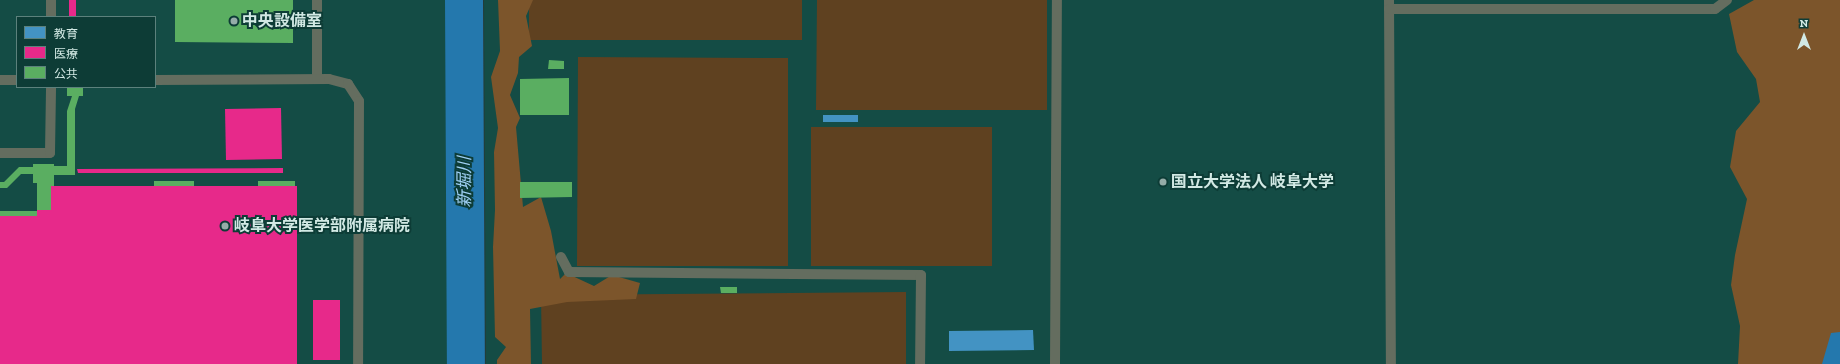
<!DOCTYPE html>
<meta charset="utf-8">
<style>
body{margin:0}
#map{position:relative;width:1840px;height:364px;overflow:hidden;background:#243c39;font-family:"Zilla Slab","Noto Sans JP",serif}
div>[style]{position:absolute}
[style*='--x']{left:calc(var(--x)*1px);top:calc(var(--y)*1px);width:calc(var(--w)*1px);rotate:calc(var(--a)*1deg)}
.built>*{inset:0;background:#144c45}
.green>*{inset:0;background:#5f4120}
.forest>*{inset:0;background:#7c552b}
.water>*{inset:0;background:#2478ad}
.schools>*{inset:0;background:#4393c3}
.health>*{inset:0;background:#e7298a}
.public>*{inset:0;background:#5aae61}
.river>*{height:38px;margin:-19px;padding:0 19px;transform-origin:19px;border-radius:19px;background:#2478ad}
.service>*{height:10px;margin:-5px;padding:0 5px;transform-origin:5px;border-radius:5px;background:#646d5f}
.dots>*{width:11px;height:11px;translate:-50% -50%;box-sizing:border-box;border:2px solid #0d3c36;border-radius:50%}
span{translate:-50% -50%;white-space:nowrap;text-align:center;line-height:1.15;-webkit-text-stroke:4px #0d3c36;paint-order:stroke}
.poi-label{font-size:16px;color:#d2e9e4;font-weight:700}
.left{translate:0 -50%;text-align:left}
.water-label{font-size:17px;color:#a1d1f6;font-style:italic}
.legend{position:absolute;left:16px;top:16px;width:140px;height:72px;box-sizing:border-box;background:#0d3c36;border:1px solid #5c817c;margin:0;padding:5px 7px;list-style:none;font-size:12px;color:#d2e9e4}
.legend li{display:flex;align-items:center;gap:8px;height:20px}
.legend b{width:20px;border:1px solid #5c817c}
.north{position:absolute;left:1784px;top:16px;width:40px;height:40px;-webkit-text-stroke:3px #0d3c36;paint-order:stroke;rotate:0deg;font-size:11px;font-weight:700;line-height:16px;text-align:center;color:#d2e9e4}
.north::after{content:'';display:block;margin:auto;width:14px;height:18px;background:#d2e9e4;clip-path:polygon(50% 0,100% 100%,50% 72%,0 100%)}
</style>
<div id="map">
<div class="built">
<i style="clip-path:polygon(evenodd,0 0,447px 0,451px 364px,0 364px,0 0,17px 17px,155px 17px,155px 87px,17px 87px,17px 17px)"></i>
<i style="clip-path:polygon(484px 0,1840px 0,1840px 364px,486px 364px)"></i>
</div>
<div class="green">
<i style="clip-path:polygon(529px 0,802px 0,802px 40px,529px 40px)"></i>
<i style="clip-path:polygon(817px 0,1047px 0,1047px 110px,816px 110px)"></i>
<i style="clip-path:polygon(578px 57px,788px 58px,788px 266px,577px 266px)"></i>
<i style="clip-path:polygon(811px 127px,992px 127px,992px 266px,811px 266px)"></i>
<i style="clip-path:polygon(906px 292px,906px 364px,542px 364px,541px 295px)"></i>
</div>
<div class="forest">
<i style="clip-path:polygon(498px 0,533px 0,526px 16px,532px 46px,519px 57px,518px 73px,510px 95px,520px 118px,516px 127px,523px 207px,541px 197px,551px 231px,560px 279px,566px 273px,594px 286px,612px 275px,640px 283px,636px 299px,567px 302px,530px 309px,531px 364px,497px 364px,497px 360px,506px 347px,495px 337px,493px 247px,495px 210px,494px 152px,498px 128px,491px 77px,500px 51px)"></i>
<i style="clip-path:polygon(1754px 0,1840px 0,1840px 335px,1830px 364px,1738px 364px,1740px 326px,1731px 285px,1735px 255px,1747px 199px,1730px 167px,1736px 131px,1760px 102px,1756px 79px,1737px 52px,1729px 14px)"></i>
</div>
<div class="water">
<i style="clip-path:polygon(1840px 332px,1840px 364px,1822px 364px,1831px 333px)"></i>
</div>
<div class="schools">
<i style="clip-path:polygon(823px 115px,858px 115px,858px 122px,823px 122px)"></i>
<i style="clip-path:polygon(1033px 330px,1034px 350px,949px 351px,949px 331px)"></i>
</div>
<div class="health">
<i style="clip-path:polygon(69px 0,76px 0,76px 17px,69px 17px)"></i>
<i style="clip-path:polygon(281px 108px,282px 159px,226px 160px,225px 109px)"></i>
<i style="clip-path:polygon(283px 168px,283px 173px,78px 173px,77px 169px)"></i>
<i style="clip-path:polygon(51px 186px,297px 186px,297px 364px,0 364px,0 216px,37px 216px,37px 210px,51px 210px)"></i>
<i style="clip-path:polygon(313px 300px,340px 300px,340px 360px,313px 360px)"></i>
</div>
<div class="public">
<i style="clip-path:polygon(175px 0,293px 0,293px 43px,175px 42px)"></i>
<i style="clip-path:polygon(549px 60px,564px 61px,564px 69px,548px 69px)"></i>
<i style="clip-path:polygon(569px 78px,569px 115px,520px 115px,520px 79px)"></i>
<i style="clip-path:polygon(67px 87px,83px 87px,83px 96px,79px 96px,75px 109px,75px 175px,54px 175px,54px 186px,51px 186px,51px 210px,37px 210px,37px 183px,33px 183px,33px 174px,21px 174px,7px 188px,0 188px,0 182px,4px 182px,19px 167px,33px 167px,33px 164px,54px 164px,54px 166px,67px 166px,67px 111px,72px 96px,67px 96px)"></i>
<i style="clip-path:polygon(154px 181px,194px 181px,194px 186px,154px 186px)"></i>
<i style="clip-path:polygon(258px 181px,295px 181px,295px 186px,258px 186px)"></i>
<i style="clip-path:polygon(520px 182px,572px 182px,572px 197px,520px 198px)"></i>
<i style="clip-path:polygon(0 211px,37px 211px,37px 216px,0 216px)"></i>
<i style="clip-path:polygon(720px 287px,737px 287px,737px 293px,721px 293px)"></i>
</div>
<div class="river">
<i style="--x:464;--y:0;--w:364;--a:89.7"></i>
</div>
<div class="service">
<i style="--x:1389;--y:0;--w:364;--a:89.7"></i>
<i style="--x:1389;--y:9;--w:326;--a:0"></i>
<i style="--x:1715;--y:9;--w:15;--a:-37"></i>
<i style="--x:51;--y:17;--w:17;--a:-90"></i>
<i style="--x:317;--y:79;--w:79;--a:-90"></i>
<i style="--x:0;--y:80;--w:17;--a:0"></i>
<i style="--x:155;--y:80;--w:174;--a:-0.3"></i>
<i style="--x:329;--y:79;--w:20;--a:15"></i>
<i style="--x:348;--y:84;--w:20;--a:57"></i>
<i style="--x:359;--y:101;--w:263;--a:90.2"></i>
<i style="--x:0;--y:153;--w:50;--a:0"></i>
<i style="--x:50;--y:153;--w:66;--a:-89.1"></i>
<i style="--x:561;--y:257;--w:17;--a:62"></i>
<i style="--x:569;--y:272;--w:352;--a:0.5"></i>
<i style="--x:921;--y:275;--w:89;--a:90.6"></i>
<i style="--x:1055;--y:364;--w:364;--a:-89.7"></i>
</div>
<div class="dots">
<i style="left:234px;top:21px;background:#95aca8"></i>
<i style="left:1163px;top:182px;background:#95aca8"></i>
<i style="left:225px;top:226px;background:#95aca8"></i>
</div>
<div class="poi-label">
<span class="left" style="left:242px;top:21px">中央設備室</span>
<span class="left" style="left:1171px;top:182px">国立大学法人 岐阜大学</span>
<span class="left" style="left:234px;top:226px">岐阜大学医学部附属病院</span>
</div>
<div class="water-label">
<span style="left:465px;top:182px;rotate:-90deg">新堀川</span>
</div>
<ul class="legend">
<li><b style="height:11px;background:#4393c3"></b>教育</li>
<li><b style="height:11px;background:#e7298a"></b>医療</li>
<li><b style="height:11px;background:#5aae61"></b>公共</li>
</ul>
<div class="north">N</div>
</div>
